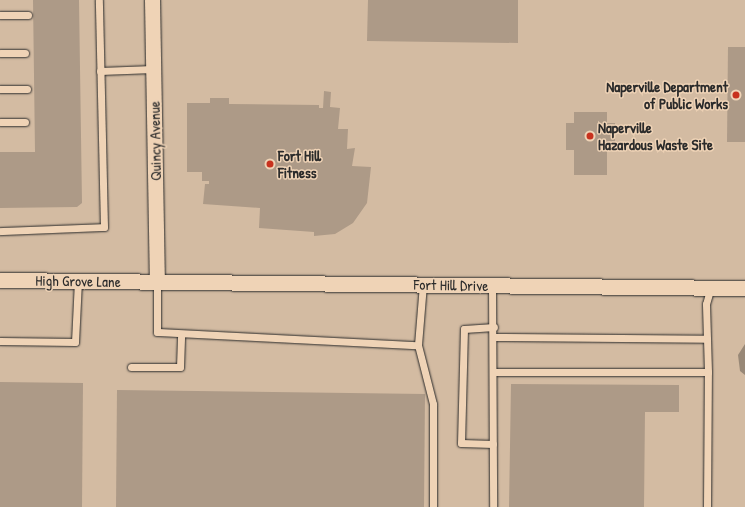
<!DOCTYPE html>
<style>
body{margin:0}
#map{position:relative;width:745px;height:507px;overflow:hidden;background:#e3c9ae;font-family:"Patrick Hand",sans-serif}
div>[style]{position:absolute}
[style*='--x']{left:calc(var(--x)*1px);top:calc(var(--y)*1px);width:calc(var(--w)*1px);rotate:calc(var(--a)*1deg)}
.built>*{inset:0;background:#d3bba2}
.water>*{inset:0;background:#988877}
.building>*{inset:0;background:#ad9a87}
.roads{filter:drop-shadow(0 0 1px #2b2b2b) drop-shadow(0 0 1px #2b2b2b)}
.service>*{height:7px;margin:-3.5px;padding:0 3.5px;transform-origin:3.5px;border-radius:3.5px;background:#efd3b6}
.minor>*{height:15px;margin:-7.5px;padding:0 7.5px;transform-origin:7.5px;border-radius:7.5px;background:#efd3b6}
.dots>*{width:11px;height:11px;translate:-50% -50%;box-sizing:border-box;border:2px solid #efd3b6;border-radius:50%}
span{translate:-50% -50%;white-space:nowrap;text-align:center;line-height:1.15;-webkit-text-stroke:3px #efd3b6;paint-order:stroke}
.poi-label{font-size:15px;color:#2b2b2b;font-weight:700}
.right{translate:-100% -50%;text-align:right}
.left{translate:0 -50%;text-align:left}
.street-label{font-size:15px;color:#2b2b2b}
</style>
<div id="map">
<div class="built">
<i style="clip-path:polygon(0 0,745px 0,745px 507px,0 507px)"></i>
</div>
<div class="water">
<i style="clip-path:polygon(745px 344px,745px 375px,740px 371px,738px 355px)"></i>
</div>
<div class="building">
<i style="clip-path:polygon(33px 0,79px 0,82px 203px,77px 207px,0 208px,0 152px,35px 152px)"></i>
<i style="clip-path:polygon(368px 0,518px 0,518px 43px,367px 41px)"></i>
<i style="clip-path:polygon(728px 47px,745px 47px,745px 142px,727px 142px)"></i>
<i style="clip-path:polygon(324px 91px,331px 92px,330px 107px,340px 108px,338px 129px,348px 129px,347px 149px,355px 148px,352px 166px,371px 167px,367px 203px,353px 223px,335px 234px,314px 236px,314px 232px,259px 228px,260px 208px,203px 204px,205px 184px,209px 184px,209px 181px,202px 181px,202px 172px,187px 172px,187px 103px,210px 103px,210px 98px,229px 98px,229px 104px,319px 105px,319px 108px,323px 108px)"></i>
<i style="clip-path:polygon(574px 112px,607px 112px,607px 123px,615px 123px,615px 150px,607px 150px,607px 175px,574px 175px,574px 150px,566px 150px,566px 123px,574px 123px)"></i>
<i style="clip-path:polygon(0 382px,83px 383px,82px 507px,0 507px)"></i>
<i style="clip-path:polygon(511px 384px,679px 385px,679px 412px,645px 412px,644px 507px,509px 507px)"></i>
<i style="clip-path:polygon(117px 390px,425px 394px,424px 507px,116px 507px)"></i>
</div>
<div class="roads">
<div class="service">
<i style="--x:0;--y:15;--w:28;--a:0"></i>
<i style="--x:0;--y:53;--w:25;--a:0"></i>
<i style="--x:100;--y:71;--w:53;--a:-2.2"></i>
<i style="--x:0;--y:89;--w:27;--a:0"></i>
<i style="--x:0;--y:122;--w:25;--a:0"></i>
<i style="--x:0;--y:231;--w:104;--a:-2.2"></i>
<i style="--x:104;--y:227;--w:227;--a:-91.3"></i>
<i style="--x:157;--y:282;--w:50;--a:90"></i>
<i style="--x:157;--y:332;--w:261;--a:2.9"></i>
<i style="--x:423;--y:284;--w:61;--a:94.7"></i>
<i style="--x:418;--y:345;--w:61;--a:75.7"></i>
<i style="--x:433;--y:404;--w:103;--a:90"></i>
<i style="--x:492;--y:285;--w:222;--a:89.7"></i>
<i style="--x:494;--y:337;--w:213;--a:0.5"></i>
<i style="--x:0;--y:341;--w:75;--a:0.8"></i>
<i style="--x:75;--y:342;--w:61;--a:-87.2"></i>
<i style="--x:131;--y:367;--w:49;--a:0"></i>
<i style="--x:180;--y:367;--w:33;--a:-88"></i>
<i style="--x:494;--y:372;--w:214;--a:0"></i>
<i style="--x:493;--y:444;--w:32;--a:-178"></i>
<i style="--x:461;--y:443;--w:114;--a:-88.5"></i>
<i style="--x:464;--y:329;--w:30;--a:-4"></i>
<i style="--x:707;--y:507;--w:135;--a:-89.6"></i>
<i style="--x:708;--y:372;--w:68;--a:-91.7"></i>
<i style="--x:706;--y:304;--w:18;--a:-74"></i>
</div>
<div class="minor">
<i style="--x:152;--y:0;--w:282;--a:89"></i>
<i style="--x:0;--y:280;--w:745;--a:0.62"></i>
</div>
</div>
<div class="dots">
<i style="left:736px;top:95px;background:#c8321e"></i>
<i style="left:590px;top:136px;background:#c8321e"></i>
<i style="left:270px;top:164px;background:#c8321e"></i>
</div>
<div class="poi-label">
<span class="right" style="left:728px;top:95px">Naperville Department<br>of Public Works</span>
<span class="left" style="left:598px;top:136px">Naperville<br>Hazardous Waste Site</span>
<span class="left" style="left:278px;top:164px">Fort Hill<br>Fitness</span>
</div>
<div class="street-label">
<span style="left:155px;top:141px;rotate:-91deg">Quincy Avenue</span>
<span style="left:78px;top:281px;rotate:1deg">High Grove Lane</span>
<span style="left:451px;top:285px;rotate:1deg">Fort Hill Drive</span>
</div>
</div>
